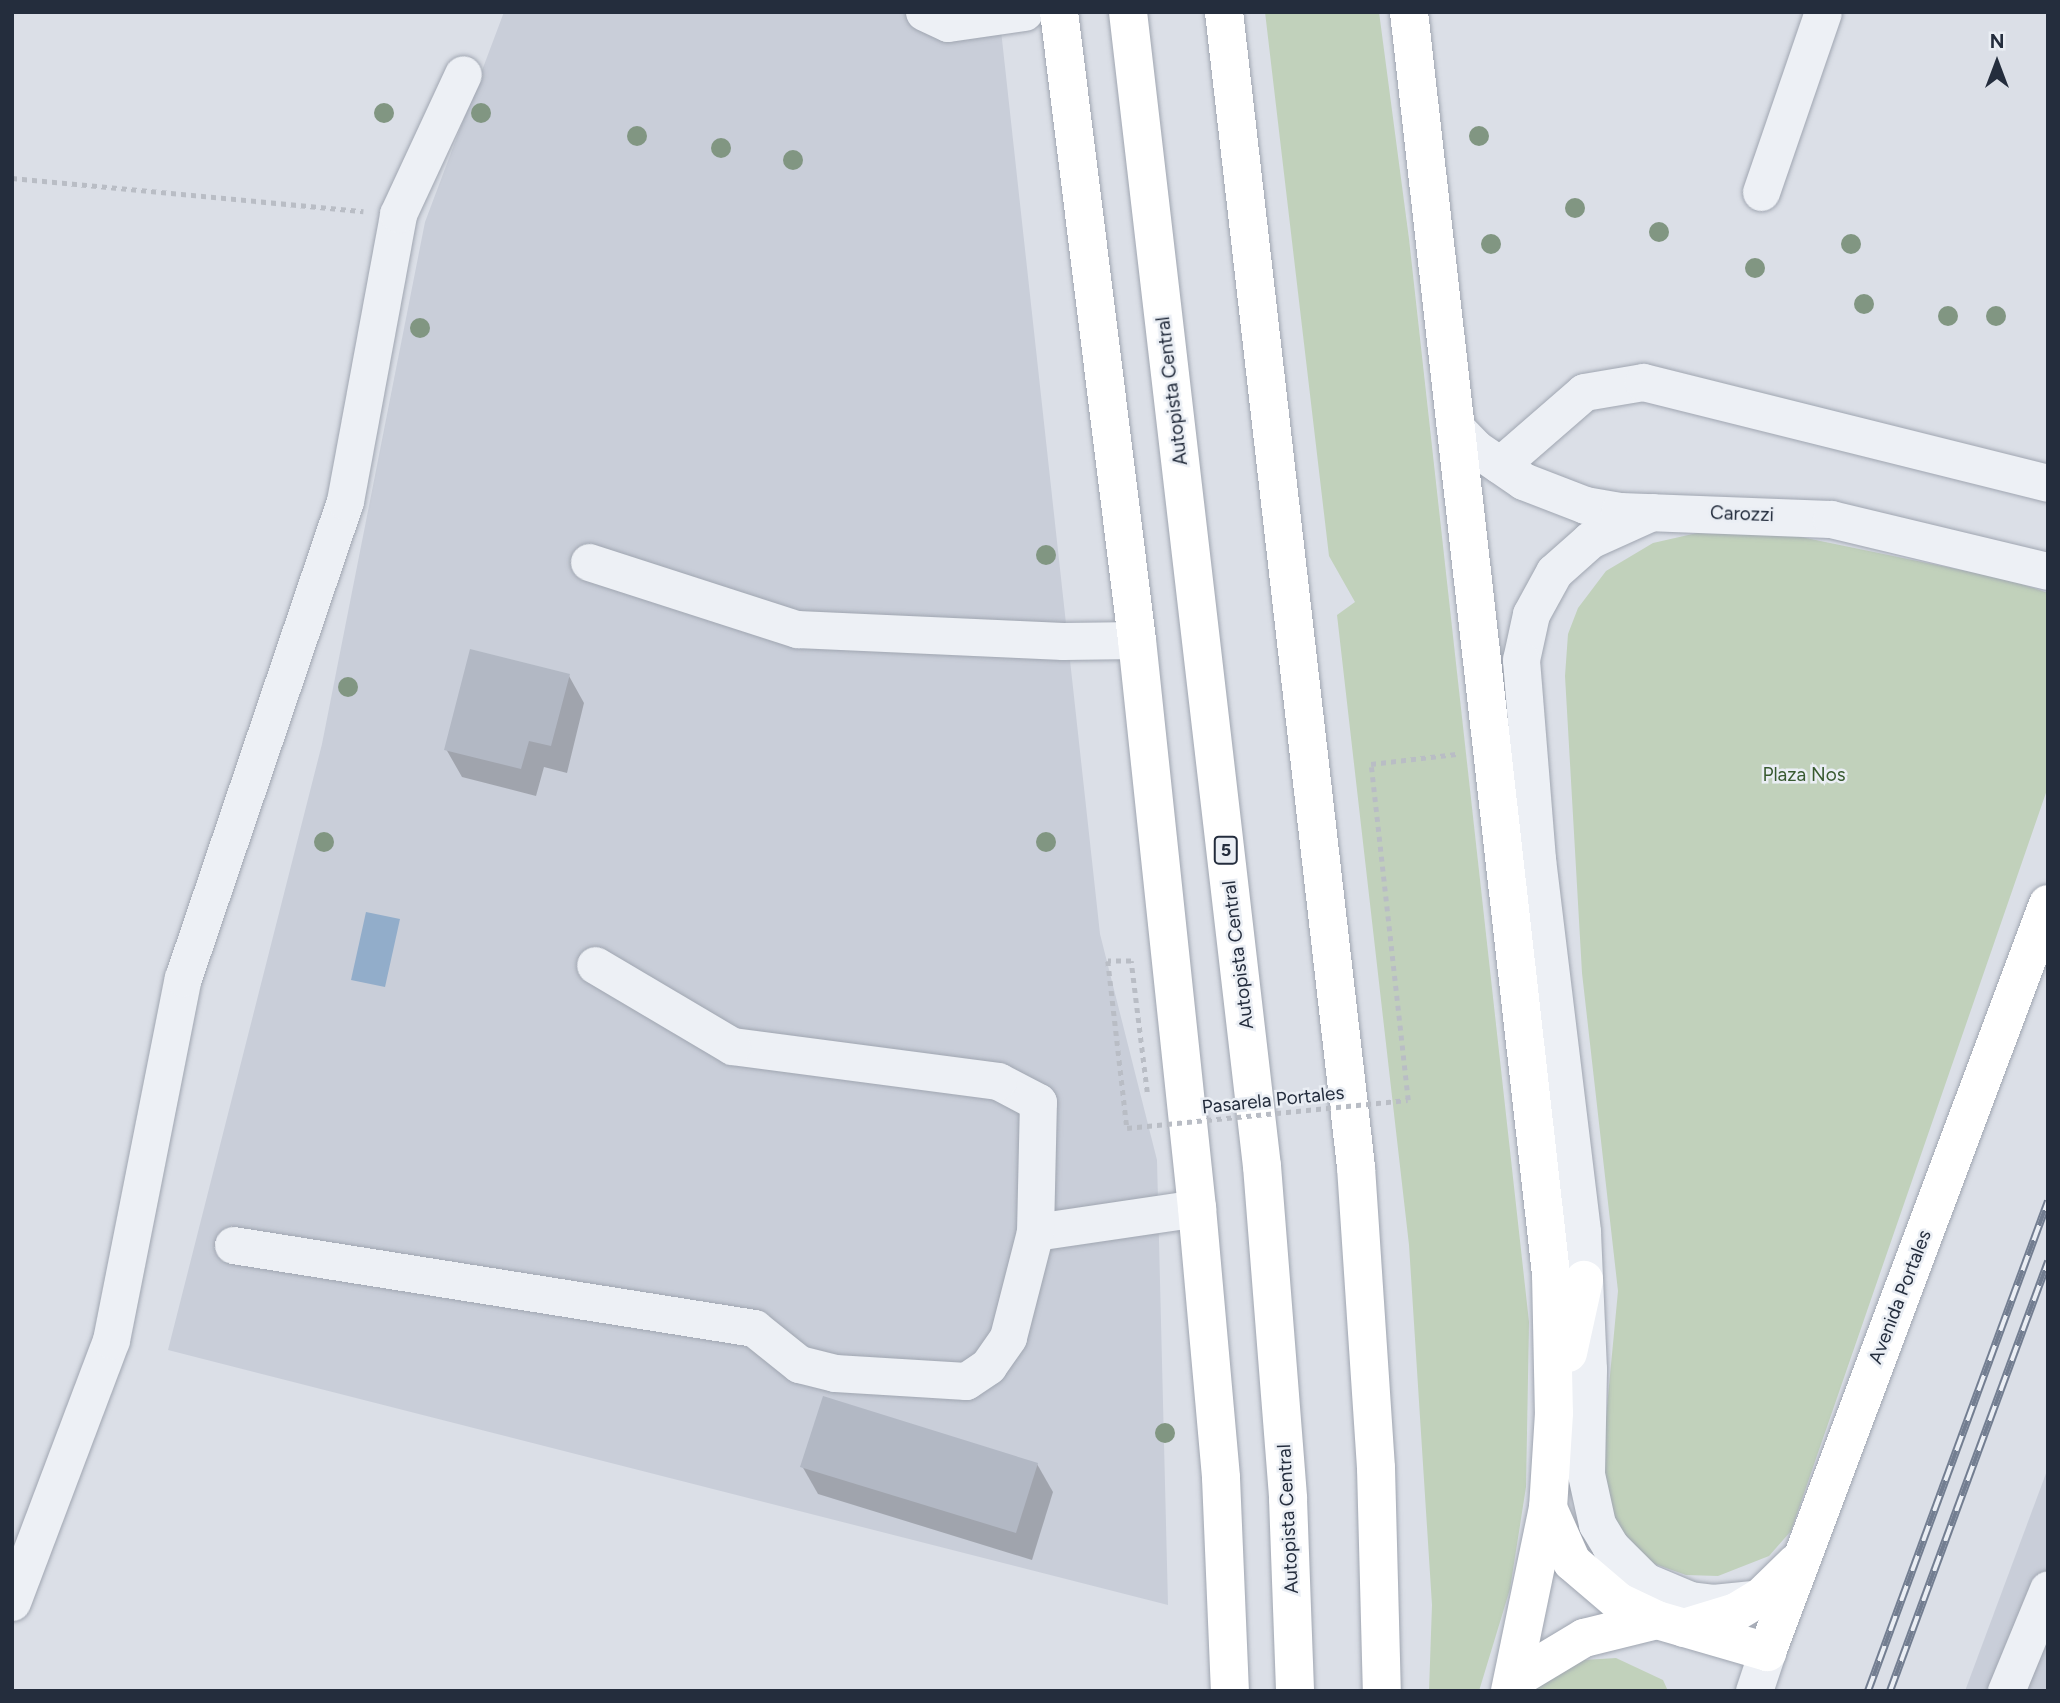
<!DOCTYPE html>
<style>
body{margin:0}
#map{position:relative;width:2060px;height:1703px;overflow:hidden;background:#dbdfe7;font-family:Figtree,sans-serif}
div>[style]{position:absolute}
[style*='--x']{left:calc(var(--x)*1px);top:calc(var(--y)*1px);width:calc(var(--w)*1px);rotate:calc(var(--a)*1deg)}
.built>*{inset:0;background:#c9ced9}
.green>*{inset:0;background:#c1d1bb}
.water>*{inset:0;background:#92adca}
.shadow>*{inset:0;background:#0003}
.building>*{inset:0;background:#b2b8c4}
.path>*{height:4.5px;margin-top:-2.25px;transform-origin:0;background:repeating-linear-gradient(90deg,#b9bdc5 0 5px,transparent 0 10px)}
.roads{filter:drop-shadow(0 0 2px #a0a6b1) drop-shadow(0 0 2px #a0a6b1)}
.minor>*{height:37px;margin:-18.5px;padding:0 18.5px;transform-origin:18.5px;border-radius:18.5px;background:#edf0f5}
.major>*{height:38px;margin:-19px;padding:0 19px;transform-origin:19px;border-radius:19px;background:#fff}
.highway>*{height:38px;margin:-19px;padding:0 19px;transform-origin:19px;border-radius:19px;background:#fff}
.rail>*{height:8px;margin-top:-4px;transform-origin:0;background:repeating-linear-gradient(90deg,#eaeef4 0 16px,#737e91 0 32px);box-sizing:border-box;border-block:2px solid #737e91}
.path-bridge>*{height:4.5px;margin-top:-2.25px;transform-origin:0;background:repeating-linear-gradient(90deg,#b9bdc5 0 5px,transparent 0 10px)}
.trees>*{width:20px;height:20px;margin:-10px;border-radius:50%;background:#819682}
span{translate:-50% -50%;white-space:nowrap;text-align:center;line-height:1.15;-webkit-text-stroke:5px #eaeef4;paint-order:stroke}
.shield-label span{padding:2px 5px;background:#eaeef4;border:2px solid;border-radius:5px;-webkit-text-stroke-width:0}
.shield-label{font-size:18px;color:#242d3d;font-weight:700}
.street-label{font-size:19px;color:#242d3d}
.park-label{font-size:19px;color:#385a30}
.frame{position:absolute;inset:0;border:14px solid #242d3d;pointer-events:none}
.north{position:absolute;left:1962px;top:28px;width:70px;height:70px;-webkit-text-stroke:5px #eaeef4;paint-order:stroke;rotate:0deg;font-size:19px;font-weight:700;line-height:28px;text-align:center;color:#242d3d}
.north::after{content:'';display:block;margin:auto;width:24px;height:32px;background:#242d3d;clip-path:polygon(50% 0,100% 100%,50% 72%,0 100%)}
</style>
<div id="map">
<div class="built">
<i style="clip-path:polygon(504px 12px,999px 12px,1100px 934px,1157px 1160px,1168px 1605px,168px 1350px,322px 744px,425px 222px)"></i>
<i style="clip-path:polygon(2048px 1468px,2048px 1691px,1965px 1691px)"></i>
</div>
<div class="green">
<i style="clip-path:polygon(1265px 12px,1379px 12px,1409px 239px,1529px 1322px,1526px 1487px,1510px 1589px,1479px 1691px,1429px 1691px,1432px 1605px,1409px 1245px,1337px 615px,1355px 602px,1329px 556px)"></i>
<i style="clip-path:polygon(1697px 533px,1796px 536px,2010px 580px,2048px 593px,2048px 787px,1791px 1531px,1769px 1556px,1718px 1576px,1686px 1575px,1649px 1562px,1617px 1525px,1600px 1481px,1618px 1291px,1582px 973px,1565px 676px,1568px 634px,1578px 608px,1606px 571px,1653px 543px)"></i>
<i style="clip-path:polygon(1616px 1658px,1663px 1680px,1668px 1691px,1532px 1691px,1568px 1661px)"></i>
</div>
<div class="water">
<i style="clip-path:polygon(366px 912px,400px 919px,385px 987px,351px 980px)"></i>
</div>
<div class="shadow">
<i style="clip-path:polygon(569px 676px,584px 703px,567px 773px,544px 767px,536px 796px,462px 777px,446px 749px)"></i>
<i style="clip-path:polygon(1037px 1464px,1053px 1492px,1032px 1560px,818px 1494px,802px 1466px)"></i>
</div>
<div class="building">
<i style="clip-path:polygon(470px 649px,570px 674px,551px 746px,529px 741px,521px 769px,444px 750px)"></i>
<i style="clip-path:polygon(823px 1396px,1038px 1463px,1016px 1533px,800px 1467px)"></i>
</div>
<div class="path">
<i style="--x:12;--y:178;--w:353;--a:5.4"></i>
<i style="--x:1371;--y:764;--w:86;--a:-6.7"></i>
</div>
<div class="roads">
<div class="minor">
<i style="--x:924;--y:12;--w:26;--a:25"></i>
<i style="--x:948;--y:23;--w:77;--a:-8.2"></i>
<i style="--x:1761;--y:192;--w:190;--a:-71"></i>
<i style="--x:1455;--y:427;--w:29;--a:46"></i>
<i style="--x:1475;--y:448;--w:58;--a:34.5"></i>
<i style="--x:1523;--y:481;--w:66;--a:21.2"></i>
<i style="--x:1585;--y:505;--w:35;--a:10"></i>
<i style="--x:1619;--y:511;--w:212;--a:2.2"></i>
<i style="--x:1831;--y:519;--w:223;--a:13.5"></i>
<i style="--x:1500;--y:465;--w:111;--a:-41"></i>
<i style="--x:1584;--y:392;--w:60;--a:-9.6"></i>
<i style="--x:1643;--y:382;--w:417;--a:14"></i>
<i style="--x:1652;--y:512;--w:68;--a:155.7"></i>
<i style="--x:1590;--y:540;--w:48;--a:138.4"></i>
<i style="--x:1554;--y:572;--w:48;--a:118.7"></i>
<i style="--x:1531;--y:614;--w:47;--a:102.3"></i>
<i style="--x:1521;--y:660;--w:200;--a:85.4"></i>
<i style="--x:1537;--y:859;--w:376;--a:83.1"></i>
<i style="--x:1582;--y:1232;--w:137;--a:87.5"></i>
<i style="--x:1588;--y:1369;--w:105;--a:91.1"></i>
<i style="--x:1586;--y:1474;--w:51;--a:77.6"></i>
<i style="--x:1597;--y:1524;--w:26;--a:59"></i>
<i style="--x:1610;--y:1546;--w:49;--a:45"></i>
<i style="--x:1645;--y:1581;--w:49;--a:22.9"></i>
<i style="--x:1690;--y:1600;--w:23;--a:7"></i>
<i style="--x:1713;--y:1603;--w:40;--a:-5.7"></i>
<i style="--x:589;--y:562;--w:219;--a:17.9"></i>
<i style="--x:797;--y:629;--w:266;--a:2.6"></i>
<i style="--x:1063;--y:641;--w:74;--a:-0.8"></i>
<i style="--x:1035;--y:1232;--w:164;--a:-8.4"></i>
<i style="--x:233;--y:1245;--w:528;--a:9.05"></i>
<i style="--x:754;--y:1328;--w:58;--a:38.7"></i>
<i style="--x:799;--y:1364;--w:37;--a:14"></i>
<i style="--x:835;--y:1373;--w:131;--a:3.5"></i>
<i style="--x:966;--y:1381;--w:27;--a:-34"></i>
<i style="--x:988;--y:1366;--w:35;--a:-55"></i>
<i style="--x:1008;--y:1337;--w:108;--a:-75.6"></i>
<i style="--x:1035;--y:1232;--w:130;--a:-88.7"></i>
<i style="--x:1038;--y:1102;--w:45;--a:-152.3"></i>
<i style="--x:998;--y:1081;--w:268;--a:-172.5"></i>
<i style="--x:732;--y:1046;--w:159;--a:-149.4"></i>
<i style="--x:12;--y:1602;--w:280;--a:-69.3"></i>
<i style="--x:111;--y:1340;--w:369;--a:-78.8"></i>
<i style="--x:183;--y:978;--w:504;--a:-71.24"></i>
<i style="--x:345;--y:501;--w:292;--a:-79.5"></i>
<i style="--x:398;--y:214;--w:154;--a:-65.1"></i>
<i style="--x:1754;--y:1691;--w:41;--a:-71.6"></i>
<i style="--x:2006;--y:1691;--w:110;--a:-67.6"></i>
</div>
<div class="major">
<i style="--x:1059;--y:12;--w:633;--a:82.92"></i>
<i style="--x:1137;--y:640;--w:571;--a:83.97"></i>
<i style="--x:1197;--y:1208;--w:271;--a:84.9"></i>
<i style="--x:1221;--y:1478;--w:213;--a:87.6"></i>
<i style="--x:1409;--y:12;--w:1270;--a:83.58"></i>
<i style="--x:1551;--y:1274;--w:139;--a:88.8"></i>
<i style="--x:1554;--y:1413;--w:95;--a:93.6"></i>
<i style="--x:1548;--y:1508;--w:59;--a:66"></i>
<i style="--x:1572;--y:1562;--w:62;--a:40.4"></i>
<i style="--x:1619;--y:1602;--w:42;--a:25.3"></i>
<i style="--x:1657;--y:1620;--w:115;--a:16.2"></i>
<i style="--x:1767;--y:1652;--w:799;--a:-69.41"></i>
<i style="--x:1568;--y:1353;--w:75;--a:-77.6"></i>
<i style="--x:1684;--y:1628;--w:54;--a:-17.1"></i>
<i style="--x:1736;--y:1612;--w:29;--a:-31"></i>
<i style="--x:1761;--y:1597;--w:49;--a:-44.2"></i>
</div>
<div class="highway">
<i style="--x:1128;--y:12;--w:1162;--a:83.38"></i>
<i style="--x:1262;--y:1166;--w:334;--a:85.5"></i>
<i style="--x:1288;--y:1499;--w:192;--a:87.9"></i>
<i style="--x:1224;--y:12;--w:1163;--a:83.48"></i>
<i style="--x:1356;--y:1167;--w:302;--a:86.2"></i>
<i style="--x:1376;--y:1468;--w:223;--a:88.5"></i>
<i style="--x:1514;--y:1680;--w:82;--a:-31"></i>
<i style="--x:1584;--y:1638;--w:75;--a:-13.9"></i>
<i style="--x:1510;--y:1691;--w:187;--a:-78.3"></i>
</div>
</div>
<div class="rail">
<i style="--x:1868;--y:1691;--w:522;--a:-69.83"></i>
<i style="--x:1890;--y:1691;--w:458;--a:-69.8"></i>
</div>
<div class="path-bridge">
<i style="--x:1147;--y:1092;--w:132;--a:-97"></i>
<i style="--x:1131;--y:961;--w:23;--a:180"></i>
<i style="--x:1108;--y:961;--w:168;--a:83.5"></i>
<i style="--x:1127;--y:1128;--w:282;--a:-5.7"></i>
<i style="--x:1408;--y:1100;--w:338;--a:-96.3"></i>
</div>
<div class="trees">
<i style="left:384px;top:113px"></i>
<i style="left:481px;top:113px"></i>
<i style="left:637px;top:136px"></i>
<i style="left:1479px;top:136px"></i>
<i style="left:721px;top:148px"></i>
<i style="left:793px;top:160px"></i>
<i style="left:1575px;top:208px"></i>
<i style="left:1659px;top:232px"></i>
<i style="left:1491px;top:244px"></i>
<i style="left:1851px;top:244px"></i>
<i style="left:1755px;top:268px"></i>
<i style="left:1864px;top:304px"></i>
<i style="left:1948px;top:316px"></i>
<i style="left:1996px;top:316px"></i>
<i style="left:420px;top:328px"></i>
<i style="left:1046px;top:555px"></i>
<i style="left:348px;top:687px"></i>
<i style="left:324px;top:842px"></i>
<i style="left:1046px;top:842px"></i>
<i style="left:1165px;top:1433px"></i>
</div>
<div class="shield-label">
<span style="left:1226px;top:850px">5</span>
</div>
<div class="street-label">
<span style="left:1172px;top:391px;rotate:-97deg">Autopista Central</span>
<span style="left:1742px;top:514px;rotate:2deg">Carozzi</span>
<span style="left:1238px;top:955px;rotate:-97deg">Autopista Central</span>
<span style="left:1273px;top:1100px;rotate:-6deg">Pasarela Portales</span>
<span style="left:1900px;top:1297px;rotate:-69deg">Avenida Portales</span>
<span style="left:1288px;top:1519px;rotate:-93deg">Autopista Central</span>
</div>
<div class="park-label">
<span style="left:1804px;top:775px">Plaza Nos</span>
</div>
<div class="frame"></div>
<div class="north">N</div>
</div>
